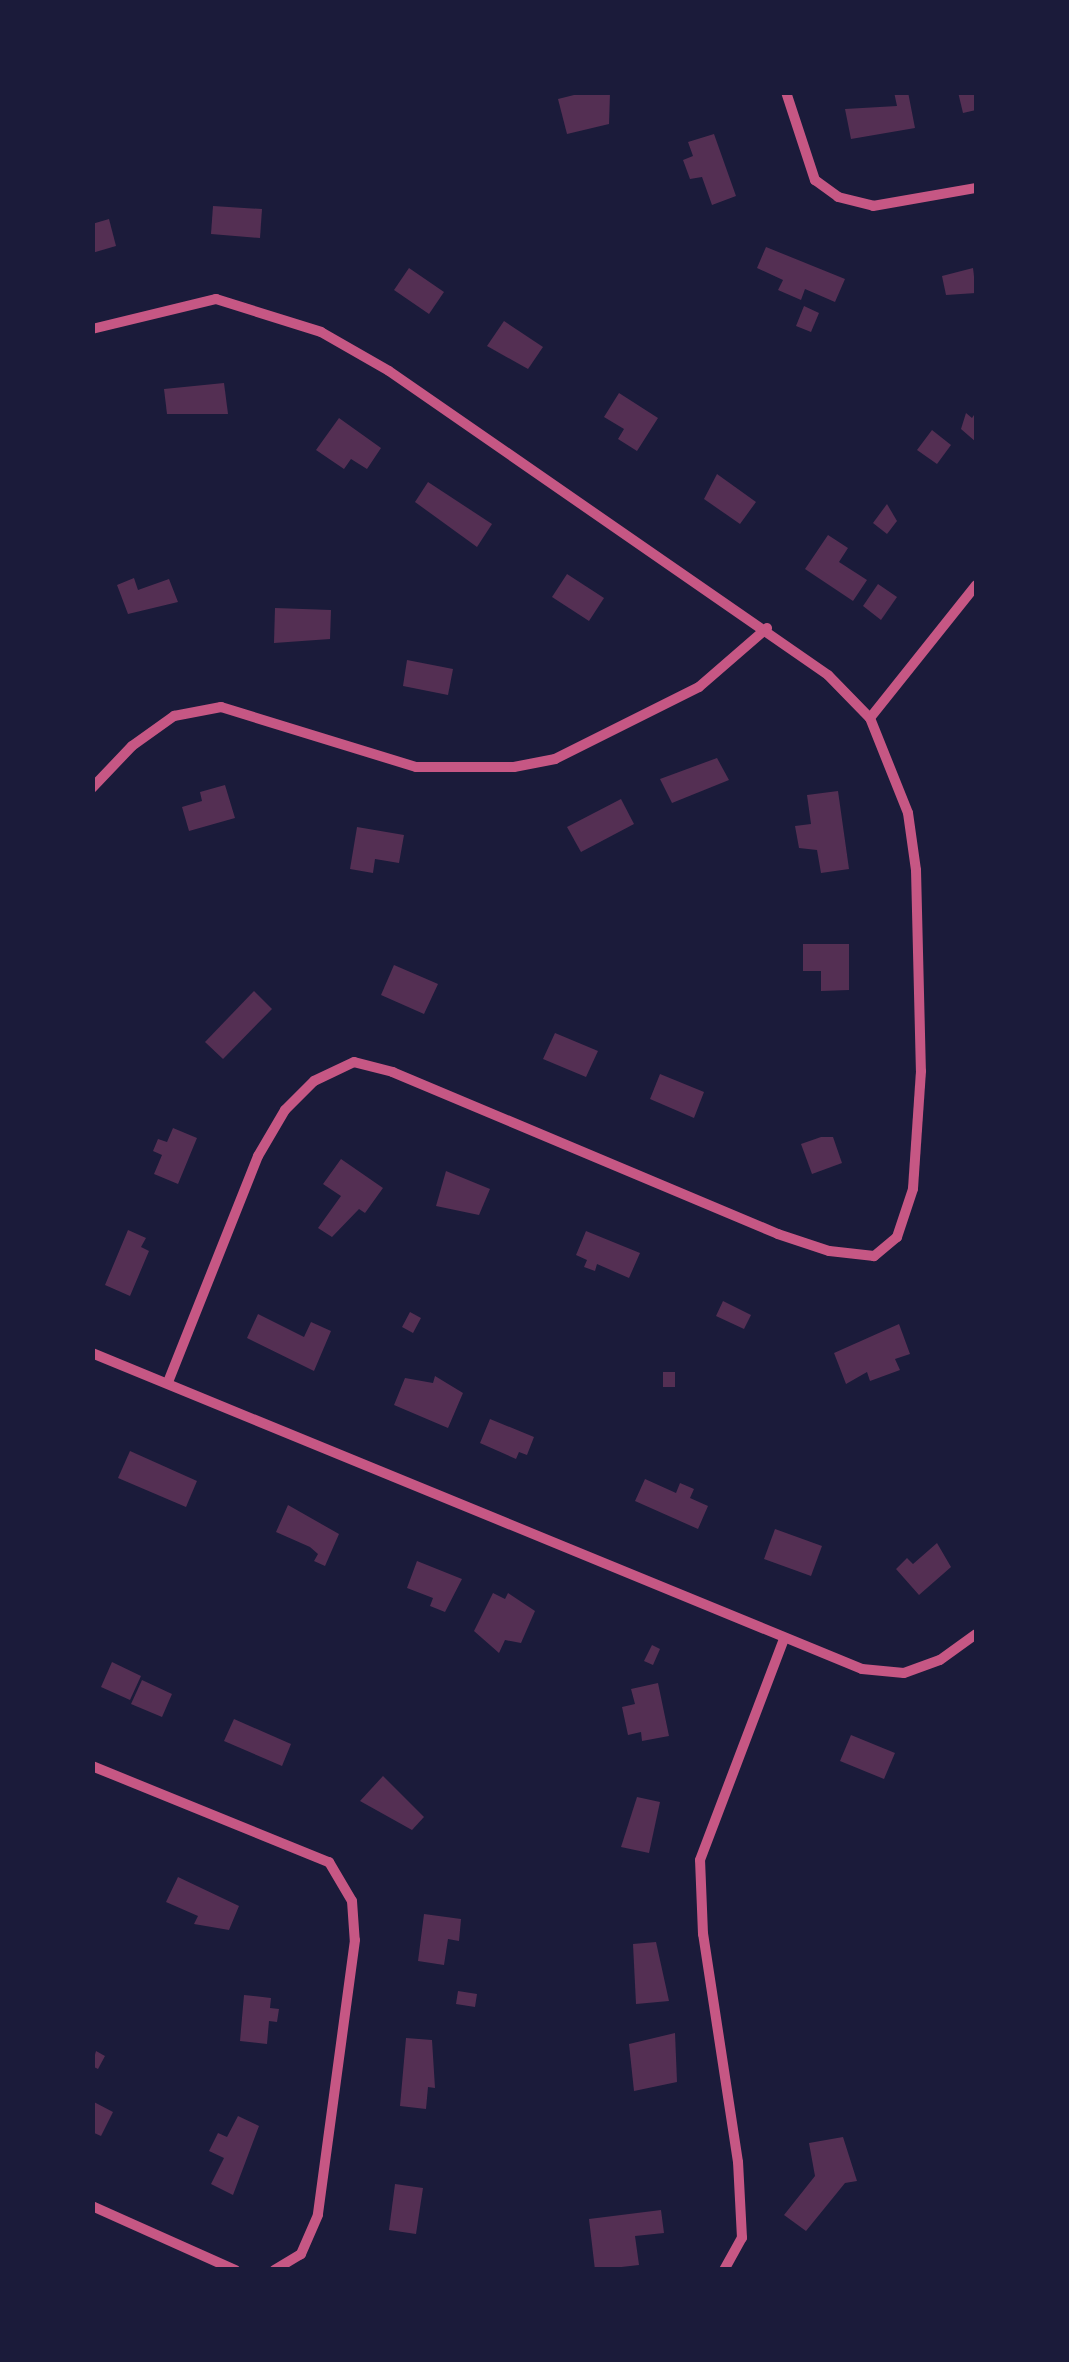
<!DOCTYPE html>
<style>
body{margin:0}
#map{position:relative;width:1069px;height:2362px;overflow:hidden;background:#1b1b3a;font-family:"Times New Roman",serif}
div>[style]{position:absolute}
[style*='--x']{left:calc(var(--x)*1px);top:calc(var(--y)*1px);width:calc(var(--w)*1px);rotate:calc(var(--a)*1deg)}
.building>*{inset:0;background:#542f53}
.minor>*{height:10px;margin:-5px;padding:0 5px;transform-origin:5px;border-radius:5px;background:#c65784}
span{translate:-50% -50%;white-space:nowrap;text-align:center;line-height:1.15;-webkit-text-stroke:8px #1b1b3a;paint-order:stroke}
.frame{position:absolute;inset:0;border:95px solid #1b1b3a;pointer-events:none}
</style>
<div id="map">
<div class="building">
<i style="clip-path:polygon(586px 92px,610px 92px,609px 124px,567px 134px,558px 99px)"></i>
<i style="clip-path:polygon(894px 92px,908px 92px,915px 128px,851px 139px,845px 109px,897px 106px)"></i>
<i style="clip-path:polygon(958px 92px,976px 92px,976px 110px,963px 113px)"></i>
<i style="clip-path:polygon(714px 134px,736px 196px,712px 205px,702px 177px,690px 179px,683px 160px,693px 156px,688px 142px)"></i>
<i style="clip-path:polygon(213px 206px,262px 209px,260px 238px,211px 234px)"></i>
<i style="clip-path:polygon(109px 219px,116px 246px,92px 253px,92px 224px)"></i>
<i style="clip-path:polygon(766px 247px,845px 279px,835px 302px,805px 289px,801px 300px,778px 290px,783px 280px,757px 268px)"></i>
<i style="clip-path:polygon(409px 268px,444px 292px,429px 314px,394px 290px)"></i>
<i style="clip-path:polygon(973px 268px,976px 293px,946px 295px,942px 276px)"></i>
<i style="clip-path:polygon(804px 306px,819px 313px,811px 332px,796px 326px)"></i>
<i style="clip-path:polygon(504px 321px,543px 347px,528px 369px,487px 346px)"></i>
<i style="clip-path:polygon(224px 383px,228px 414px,167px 414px,164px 389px)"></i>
<i style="clip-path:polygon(619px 393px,658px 418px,637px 451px,618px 439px,624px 429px,604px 417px)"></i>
<i style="clip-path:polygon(976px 412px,976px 442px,961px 429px,966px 413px,972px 418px)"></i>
<i style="clip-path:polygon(339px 418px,381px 448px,367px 469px,351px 459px,344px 469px,316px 450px)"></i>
<i style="clip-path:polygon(932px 430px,951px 445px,937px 464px,917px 450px)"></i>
<i style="clip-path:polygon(717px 474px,756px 502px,740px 524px,704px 499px)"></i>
<i style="clip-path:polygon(428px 482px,492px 524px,477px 547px,415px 502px)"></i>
<i style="clip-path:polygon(887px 504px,897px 521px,887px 534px,873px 523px)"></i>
<i style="clip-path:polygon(828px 535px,848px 548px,839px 562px,867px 580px,853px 601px,805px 569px)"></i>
<i style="clip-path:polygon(567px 574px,604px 598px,589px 621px,552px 597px)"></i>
<i style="clip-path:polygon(134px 578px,138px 590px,169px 579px,178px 602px,128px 614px,117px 585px)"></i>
<i style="clip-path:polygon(878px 584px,897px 597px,881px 620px,863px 606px)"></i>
<i style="clip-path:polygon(275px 608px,331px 610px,330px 639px,274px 643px)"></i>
<i style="clip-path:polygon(407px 660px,453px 669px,448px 695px,403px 686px)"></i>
<i style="clip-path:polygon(717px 758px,729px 780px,672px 803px,660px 779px)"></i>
<i style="clip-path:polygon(225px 785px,235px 818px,189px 831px,182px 807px,202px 801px,200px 792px)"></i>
<i style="clip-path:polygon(838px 791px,849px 869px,821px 873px,817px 850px,799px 848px,795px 826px,811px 824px,807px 795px)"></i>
<i style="clip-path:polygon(621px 799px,634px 824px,581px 852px,567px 827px)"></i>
<i style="clip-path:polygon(357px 827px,404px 835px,399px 863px,375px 859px,373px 873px,350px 869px)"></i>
<i style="clip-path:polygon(803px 944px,849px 944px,849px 990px,821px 991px,821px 971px,803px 971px)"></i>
<i style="clip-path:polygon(394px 965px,438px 984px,424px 1014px,381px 995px)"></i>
<i style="clip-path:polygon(254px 991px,272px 1009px,223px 1059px,205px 1042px)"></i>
<i style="clip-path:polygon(555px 1033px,598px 1051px,586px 1077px,543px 1059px)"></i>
<i style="clip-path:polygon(660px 1074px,704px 1092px,694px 1118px,650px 1099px)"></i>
<i style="clip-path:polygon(173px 1128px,197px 1138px,178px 1184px,154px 1174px,162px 1155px,153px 1151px,158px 1139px,167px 1142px)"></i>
<i style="clip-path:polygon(821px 1137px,833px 1137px,842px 1163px,812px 1174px,801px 1144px)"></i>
<i style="clip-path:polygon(341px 1159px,383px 1188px,365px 1213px,359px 1209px,332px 1237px,318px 1228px,341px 1196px,323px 1184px)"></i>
<i style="clip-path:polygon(446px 1171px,490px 1189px,479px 1215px,436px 1206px)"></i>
<i style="clip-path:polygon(128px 1230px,146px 1238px,141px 1247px,149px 1251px,130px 1296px,105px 1285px)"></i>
<i style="clip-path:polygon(586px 1231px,640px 1253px,629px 1278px,597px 1264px,595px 1271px,584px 1267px,587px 1260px,576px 1255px)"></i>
<i style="clip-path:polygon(723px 1301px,751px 1315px,744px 1329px,716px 1316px)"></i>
<i style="clip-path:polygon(410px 1312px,421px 1318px,413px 1333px,402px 1327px)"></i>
<i style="clip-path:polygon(258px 1314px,304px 1337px,311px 1322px,331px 1331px,314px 1371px,247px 1338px)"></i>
<i style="clip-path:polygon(899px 1324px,910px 1354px,895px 1359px,900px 1370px,870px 1381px,867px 1372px,846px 1384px,834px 1353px)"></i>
<i style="clip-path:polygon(663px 1372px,675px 1372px,675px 1387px,663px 1387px)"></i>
<i style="clip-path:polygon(435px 1376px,463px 1393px,448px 1428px,394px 1405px,405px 1378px,433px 1383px)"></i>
<i style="clip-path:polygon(490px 1419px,534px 1437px,527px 1455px,519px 1452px,516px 1459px,480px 1443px)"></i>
<i style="clip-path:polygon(130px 1451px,197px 1481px,186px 1507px,118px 1478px)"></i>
<i style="clip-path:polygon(645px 1479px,676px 1493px,680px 1483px,694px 1489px,690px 1498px,708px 1506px,698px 1529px,635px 1501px)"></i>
<i style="clip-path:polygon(288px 1505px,339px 1534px,325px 1566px,314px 1561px,318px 1554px,310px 1547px,276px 1532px)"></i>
<i style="clip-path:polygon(775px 1529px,822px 1546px,811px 1576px,764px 1559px)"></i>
<i style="clip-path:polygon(937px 1543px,951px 1567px,919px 1595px,896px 1569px,907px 1558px,913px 1564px)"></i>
<i style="clip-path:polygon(417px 1561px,462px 1579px,445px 1612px,430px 1606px,433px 1598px,407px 1588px)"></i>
<i style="clip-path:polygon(493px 1593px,505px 1599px,508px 1593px,535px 1611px,521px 1643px,505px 1640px,499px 1653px,474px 1631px)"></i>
<i style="clip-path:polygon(652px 1645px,660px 1649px,653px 1665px,644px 1661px)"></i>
<i style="clip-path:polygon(112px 1662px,141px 1676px,130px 1700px,101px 1687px)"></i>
<i style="clip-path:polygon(142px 1680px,172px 1694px,162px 1717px,131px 1704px)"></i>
<i style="clip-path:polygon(658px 1683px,669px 1736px,642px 1741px,641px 1732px,628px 1735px,622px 1707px,635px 1704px,631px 1689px)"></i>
<i style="clip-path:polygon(234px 1719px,291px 1744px,282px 1766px,224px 1741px)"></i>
<i style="clip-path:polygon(851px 1735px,895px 1753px,884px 1779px,840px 1761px)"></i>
<i style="clip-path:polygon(383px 1776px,424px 1817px,412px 1830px,360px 1801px)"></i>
<i style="clip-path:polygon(637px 1797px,660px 1802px,649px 1853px,621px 1847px)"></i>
<i style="clip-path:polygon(178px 1877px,239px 1906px,229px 1930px,194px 1924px,198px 1916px,166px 1902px)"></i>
<i style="clip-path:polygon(424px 1914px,461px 1919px,459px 1941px,448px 1939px,444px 1965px,418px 1961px)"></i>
<i style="clip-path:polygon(656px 1942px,669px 2001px,636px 2004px,633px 1944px)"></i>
<i style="clip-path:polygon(458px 1991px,477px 1994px,475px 2007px,456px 2004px)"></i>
<i style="clip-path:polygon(244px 1995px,271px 1998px,270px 2008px,279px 2009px,277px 2022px,269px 2021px,267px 2044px,240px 2041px)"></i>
<i style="clip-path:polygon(675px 2033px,677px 2082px,634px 2091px,629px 2044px)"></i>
<i style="clip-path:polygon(406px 2038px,432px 2040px,435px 2088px,428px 2087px,426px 2109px,400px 2106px)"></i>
<i style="clip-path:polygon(96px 2051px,105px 2056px,98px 2069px,92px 2066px)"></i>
<i style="clip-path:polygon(92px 2101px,113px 2112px,101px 2136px,92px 2132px)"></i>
<i style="clip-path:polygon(238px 2116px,259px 2126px,233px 2195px,211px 2184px,224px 2158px,209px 2151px,218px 2133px,227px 2137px)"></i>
<i style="clip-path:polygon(843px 2137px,857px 2181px,845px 2183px,806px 2231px,784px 2215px,815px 2176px,809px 2143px)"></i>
<i style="clip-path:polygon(395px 2184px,423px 2188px,416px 2234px,389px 2230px)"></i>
<i style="clip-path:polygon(661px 2210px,664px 2233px,635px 2236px,639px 2265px,595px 2270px,589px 2219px)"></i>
</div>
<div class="minor">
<i style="--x:786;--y:92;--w:93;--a:71.8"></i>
<i style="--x:815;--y:180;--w:29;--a:36"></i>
<i style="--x:838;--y:197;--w:36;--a:14"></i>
<i style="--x:873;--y:206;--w:105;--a:-9.9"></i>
<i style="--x:92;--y:329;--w:128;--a:-13.6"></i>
<i style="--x:216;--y:299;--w:110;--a:17.4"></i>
<i style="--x:321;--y:332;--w:78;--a:29.8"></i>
<i style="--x:389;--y:371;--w:534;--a:34.7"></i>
<i style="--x:828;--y:675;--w:60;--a:45.7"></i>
<i style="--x:870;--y:718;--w:102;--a:68.2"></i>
<i style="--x:908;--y:813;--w:58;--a:82"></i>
<i style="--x:916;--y:870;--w:201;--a:88.6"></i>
<i style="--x:921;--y:1071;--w:118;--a:93.9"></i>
<i style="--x:913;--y:1189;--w:51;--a:108.4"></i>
<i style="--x:897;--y:1237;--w:30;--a:140"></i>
<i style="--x:874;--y:1256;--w:45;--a:-173.7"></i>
<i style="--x:829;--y:1251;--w:54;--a:-161.6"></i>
<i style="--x:778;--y:1234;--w:418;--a:-157.2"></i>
<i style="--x:393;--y:1072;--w:40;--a:-165.6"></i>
<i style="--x:354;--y:1062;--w:44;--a:154.6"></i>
<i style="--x:314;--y:1081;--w:41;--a:135"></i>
<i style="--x:285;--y:1110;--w:53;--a:120.4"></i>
<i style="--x:258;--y:1156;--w:241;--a:111.7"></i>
<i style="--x:870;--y:718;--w:170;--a:-51.4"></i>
<i style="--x:92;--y:788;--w:58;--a:-46.4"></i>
<i style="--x:132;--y:746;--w:52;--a:-35.5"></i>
<i style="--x:174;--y:716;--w:48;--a:-10.8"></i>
<i style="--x:221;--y:707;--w:204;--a:17.1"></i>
<i style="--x:416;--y:767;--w:98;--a:0"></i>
<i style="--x:514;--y:767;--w:42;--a:-11"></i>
<i style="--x:555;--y:759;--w:161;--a:-26.6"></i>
<i style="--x:699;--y:687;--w:90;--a:-40.9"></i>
<i style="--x:92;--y:1353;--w:832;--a:22.31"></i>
<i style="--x:862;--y:1669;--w:42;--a:5.4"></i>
<i style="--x:904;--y:1673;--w:38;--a:-20"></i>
<i style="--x:940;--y:1660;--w:44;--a:-35.8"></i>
<i style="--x:92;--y:1766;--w:256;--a:22.1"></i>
<i style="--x:329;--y:1862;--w:45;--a:59.5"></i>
<i style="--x:352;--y:1901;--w:39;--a:86"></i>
<i style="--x:355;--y:1940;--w:277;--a:97.7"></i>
<i style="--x:318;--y:2215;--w:43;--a:113.6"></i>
<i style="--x:301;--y:2254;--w:31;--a:149"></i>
<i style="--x:92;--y:2206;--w:157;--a:24.1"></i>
<i style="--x:724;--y:2270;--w:37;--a:-61"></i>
<i style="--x:742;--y:2238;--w:76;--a:-93"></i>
<i style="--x:738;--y:2162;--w:231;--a:-98.7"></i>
<i style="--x:703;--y:1934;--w:74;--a:-92.3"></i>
<i style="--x:700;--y:1860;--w:234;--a:-69.2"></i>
</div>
<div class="frame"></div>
</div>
